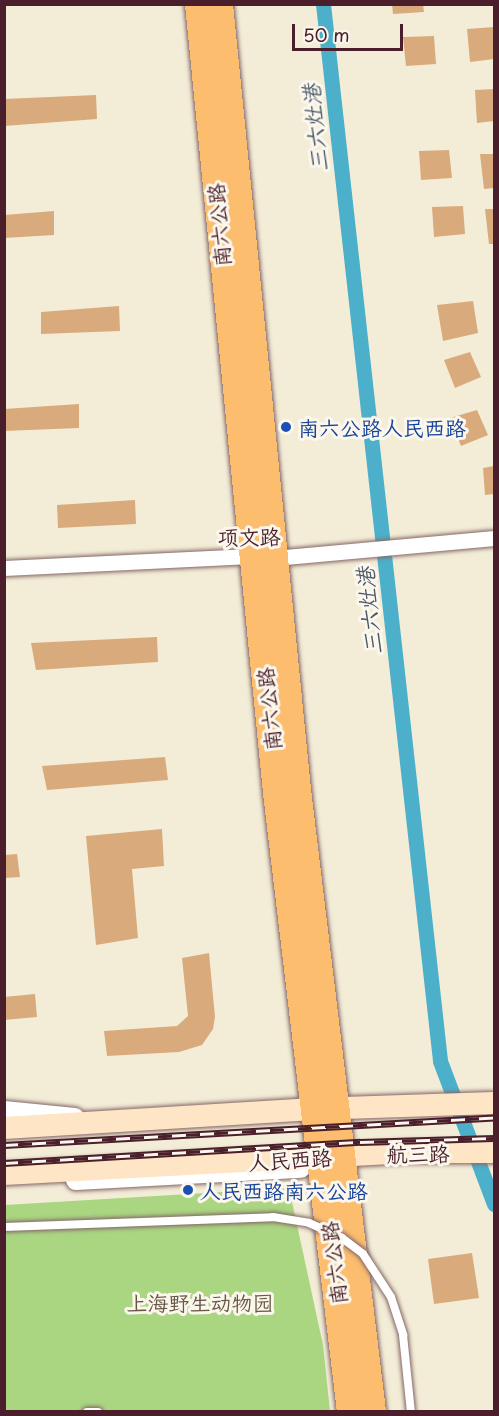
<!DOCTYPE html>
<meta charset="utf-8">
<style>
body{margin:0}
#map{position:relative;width:499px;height:1416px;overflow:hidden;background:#f3edd7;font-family:"Playpen Sans","LXGW WenKai TC",sans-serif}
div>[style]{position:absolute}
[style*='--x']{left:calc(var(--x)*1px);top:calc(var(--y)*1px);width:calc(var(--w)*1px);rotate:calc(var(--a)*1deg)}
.green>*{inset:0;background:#aad682}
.canal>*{height:15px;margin:-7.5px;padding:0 7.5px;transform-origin:7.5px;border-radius:7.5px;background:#4cb0cb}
.building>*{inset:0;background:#d9ab7c}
.roads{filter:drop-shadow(0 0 2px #856767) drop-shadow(0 0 2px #856767)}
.service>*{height:8px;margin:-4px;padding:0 4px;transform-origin:4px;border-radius:4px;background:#fff}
.minor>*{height:15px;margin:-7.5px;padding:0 7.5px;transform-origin:7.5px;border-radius:7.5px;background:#fff}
.tertiary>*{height:20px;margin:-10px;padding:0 10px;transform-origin:10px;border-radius:10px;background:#fff}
.secondary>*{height:22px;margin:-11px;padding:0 11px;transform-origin:11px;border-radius:11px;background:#fee5c5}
.trunk>*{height:26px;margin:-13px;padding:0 13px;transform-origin:13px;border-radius:13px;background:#fcbd6f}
.rail>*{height:7px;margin-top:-3.5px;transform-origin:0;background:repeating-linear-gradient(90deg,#fbf7ec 0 14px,#4a1f2b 0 28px);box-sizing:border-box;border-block:2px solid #4a1f2b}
.bridges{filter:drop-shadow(0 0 2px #856767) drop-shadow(0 0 2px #856767)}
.service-bridge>*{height:8px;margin:-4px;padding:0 4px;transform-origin:4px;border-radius:4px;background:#fff}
.dots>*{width:16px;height:16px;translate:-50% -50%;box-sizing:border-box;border:3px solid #fbf7ec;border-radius:50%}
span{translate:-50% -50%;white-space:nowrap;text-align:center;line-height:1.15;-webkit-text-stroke:6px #fbf7ec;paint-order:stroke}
.street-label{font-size:21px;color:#4a1f2b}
.transit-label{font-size:21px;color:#164399}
.left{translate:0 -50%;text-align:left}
.park-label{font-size:21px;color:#675645}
.water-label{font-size:22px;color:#4b596b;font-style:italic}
.frame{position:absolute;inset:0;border:6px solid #4a1f2b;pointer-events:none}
.scale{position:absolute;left:292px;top:24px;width:111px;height:27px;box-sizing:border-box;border:3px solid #4a1f2b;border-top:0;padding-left:8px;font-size:18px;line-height:21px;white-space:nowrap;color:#4a1f2b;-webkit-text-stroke:4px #fbf7ec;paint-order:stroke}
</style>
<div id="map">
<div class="green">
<i style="clip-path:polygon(289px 1188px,323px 1345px,330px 1411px,5px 1412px,5px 1205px)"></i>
</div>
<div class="canal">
<i style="--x:323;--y:4;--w:1063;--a:83.68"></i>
<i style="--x:440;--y:1061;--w:153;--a:69.3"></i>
</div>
<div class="building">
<i style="clip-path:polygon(392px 4px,423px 4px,424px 12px,393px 14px)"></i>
<i style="clip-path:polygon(494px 27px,494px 59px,470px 62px,467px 29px)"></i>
<i style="clip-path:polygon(434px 36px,436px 64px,406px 66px,403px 37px)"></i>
<i style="clip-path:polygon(494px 89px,494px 121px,477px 123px,475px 90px)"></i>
<i style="clip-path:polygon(96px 95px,97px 119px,4px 126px,4px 99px)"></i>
<i style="clip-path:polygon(449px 150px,452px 178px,421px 180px,419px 151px)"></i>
<i style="clip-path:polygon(480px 154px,494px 154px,494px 188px,484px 189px)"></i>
<i style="clip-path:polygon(463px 206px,465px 234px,434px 237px,432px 207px)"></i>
<i style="clip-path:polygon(485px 209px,494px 209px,494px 244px,489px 244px)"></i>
<i style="clip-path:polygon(54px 211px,54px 235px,4px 238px,4px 215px)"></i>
<i style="clip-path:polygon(473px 301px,478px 333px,443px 341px,437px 305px)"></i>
<i style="clip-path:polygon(119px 306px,120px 331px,41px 334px,41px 312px)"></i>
<i style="clip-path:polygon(470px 352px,481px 377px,455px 388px,444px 360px)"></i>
<i style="clip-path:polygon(79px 404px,79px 428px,4px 431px,4px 409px)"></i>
<i style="clip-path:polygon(477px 410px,488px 435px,461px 446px,450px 418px)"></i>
<i style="clip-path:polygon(494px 466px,494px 494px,485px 495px,483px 468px)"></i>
<i style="clip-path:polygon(135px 500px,136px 524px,58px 528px,57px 505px)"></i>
<i style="clip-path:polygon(157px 637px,158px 662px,36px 670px,31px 643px)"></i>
<i style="clip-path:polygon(165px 757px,168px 780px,47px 790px,42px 766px)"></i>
<i style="clip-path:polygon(162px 829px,164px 866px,132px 869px,138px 938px,96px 945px,86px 836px)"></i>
<i style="clip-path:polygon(17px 854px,20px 877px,4px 878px,4px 855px)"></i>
<i style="clip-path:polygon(209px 953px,215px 1017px,213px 1029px,202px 1045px,179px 1052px,107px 1056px,104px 1031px,177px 1026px,188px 1016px,182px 958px)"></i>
<i style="clip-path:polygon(35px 994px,37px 1017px,4px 1020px,4px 997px)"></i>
<i style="clip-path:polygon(472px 1253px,479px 1298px,434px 1304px,428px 1259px)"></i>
</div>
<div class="roads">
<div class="service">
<i style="--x:87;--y:1412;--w:11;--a:0"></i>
</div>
<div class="minor">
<i style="--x:4;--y:568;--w:247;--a:-2.8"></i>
<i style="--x:251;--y:556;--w:23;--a:5"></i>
<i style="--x:274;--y:558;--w:221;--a:-5.2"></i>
</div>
<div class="tertiary">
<i style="--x:4;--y:1111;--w:71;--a:5.6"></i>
<i style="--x:76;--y:1180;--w:225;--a:-3.1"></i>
</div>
<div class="secondary">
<i style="--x:4;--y:1128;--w:310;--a:-3.5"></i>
<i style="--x:313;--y:1109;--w:181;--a:-1.9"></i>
<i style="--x:4;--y:1174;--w:405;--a:-3.1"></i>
<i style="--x:408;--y:1152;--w:86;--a:0"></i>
</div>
<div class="trunk">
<i style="--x:198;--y:4;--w:793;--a:84.35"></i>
<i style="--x:276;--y:793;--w:623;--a:83.18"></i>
<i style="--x:220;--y:4;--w:790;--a:84.33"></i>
<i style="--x:298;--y:790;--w:627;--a:83.12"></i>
</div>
</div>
<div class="rail">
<i style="--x:4;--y:1145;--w:491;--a:-3.2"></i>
<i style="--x:4;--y:1163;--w:357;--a:-3.4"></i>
<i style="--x:360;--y:1142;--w:134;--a:-1.7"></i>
</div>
<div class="bridges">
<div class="service-bridge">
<i style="--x:4;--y:1227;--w:269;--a:-2.1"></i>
<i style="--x:273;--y:1217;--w:36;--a:9"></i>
<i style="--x:309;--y:1223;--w:36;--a:24"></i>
<i style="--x:342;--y:1238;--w:26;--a:37"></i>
<i style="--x:363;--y:1254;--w:51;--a:56.9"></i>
<i style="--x:391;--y:1297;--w:40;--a:72"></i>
<i style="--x:403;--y:1335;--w:77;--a:84.1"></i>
</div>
</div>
<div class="dots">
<i style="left:286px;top:427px;background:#1a4fb4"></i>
<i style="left:188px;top:1190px;background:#1a4fb4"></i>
</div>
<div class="street-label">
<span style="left:218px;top:225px;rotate:-95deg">南六公路</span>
<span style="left:249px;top:536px;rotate:-1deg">项文路</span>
<span style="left:268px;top:709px;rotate:-96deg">南六公路</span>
<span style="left:418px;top:1153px;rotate:-1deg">航三路</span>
<span style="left:290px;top:1159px;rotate:-4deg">人民西路</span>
<span style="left:333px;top:1263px;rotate:-97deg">南六公路</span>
</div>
<div class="transit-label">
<span class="left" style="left:298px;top:427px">南六公路人民西路</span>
<span class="left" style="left:200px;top:1190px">人民西路南六公路</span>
</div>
<div class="park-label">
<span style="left:200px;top:1302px">上海野生动物园</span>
</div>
<div class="water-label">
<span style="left:314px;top:128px;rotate:-96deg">三六灶港</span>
<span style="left:368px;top:611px;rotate:-96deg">三六灶港</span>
</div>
<div class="frame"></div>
<div class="scale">50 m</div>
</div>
